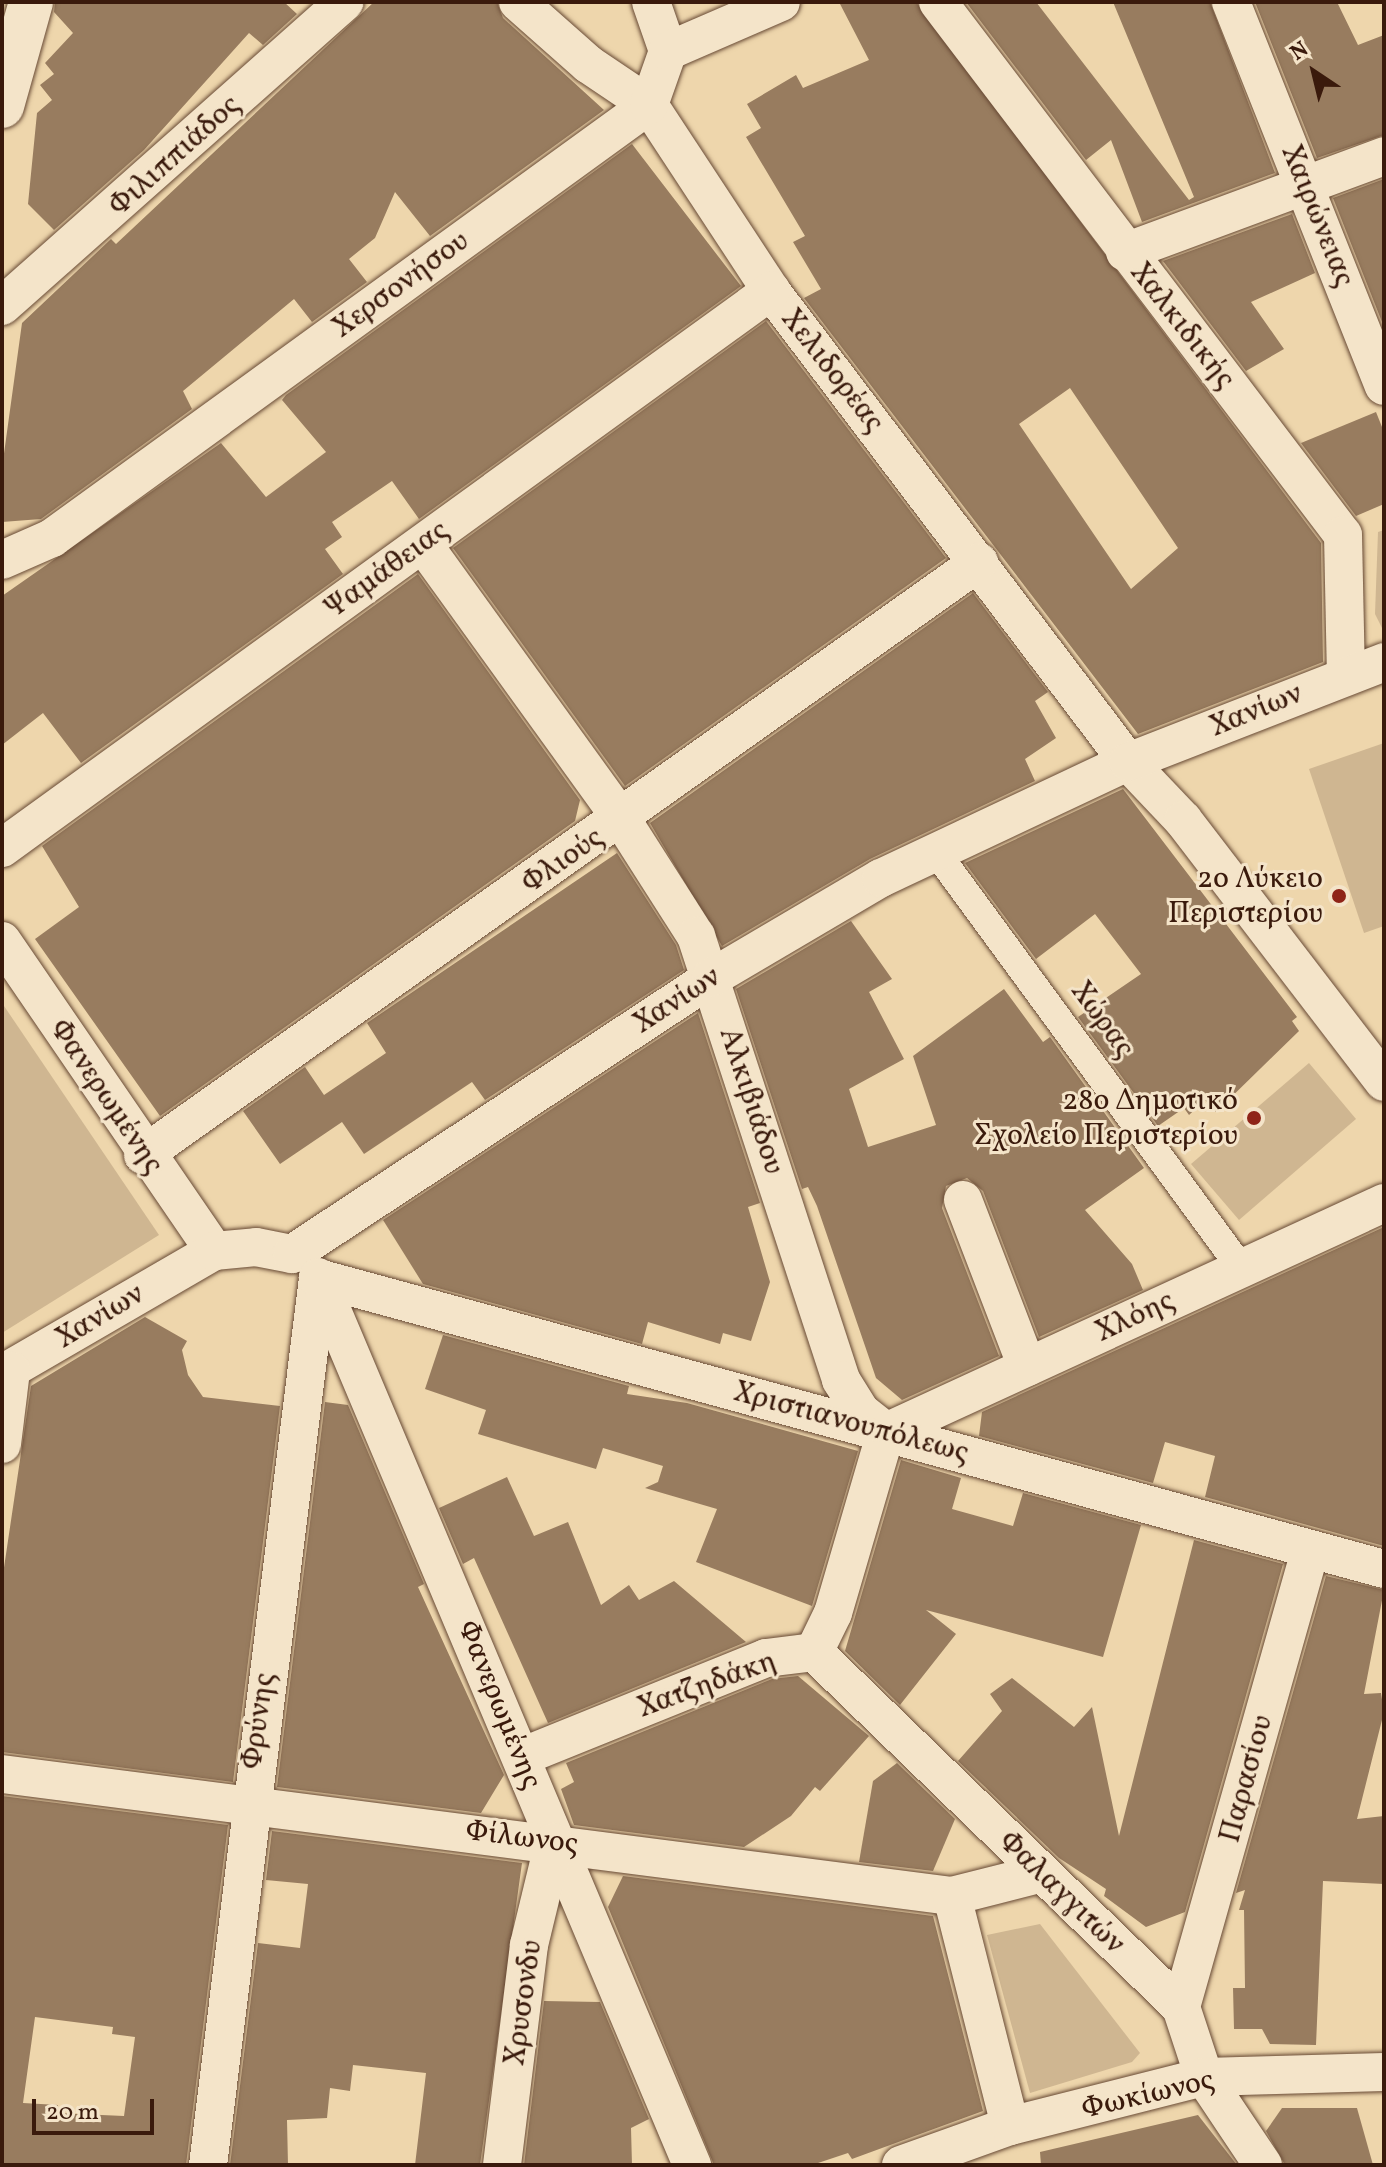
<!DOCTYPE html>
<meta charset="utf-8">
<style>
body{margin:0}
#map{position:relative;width:1386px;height:2167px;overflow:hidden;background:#eed6ac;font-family:Vollkorn,serif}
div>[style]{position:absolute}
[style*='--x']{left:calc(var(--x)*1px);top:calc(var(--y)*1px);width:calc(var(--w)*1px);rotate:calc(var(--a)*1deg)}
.green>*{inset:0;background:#cfb691}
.building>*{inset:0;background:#987c5f}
.roads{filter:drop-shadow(0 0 2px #674934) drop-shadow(0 0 2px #674934)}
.pedestrian>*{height:28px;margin:-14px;padding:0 14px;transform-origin:14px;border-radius:14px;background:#f4e4c9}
.minor>*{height:38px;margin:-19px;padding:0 19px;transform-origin:19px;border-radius:19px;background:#f4e4c9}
.tertiary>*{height:44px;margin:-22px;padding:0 22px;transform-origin:22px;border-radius:22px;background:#f4e4c9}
.dots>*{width:22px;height:22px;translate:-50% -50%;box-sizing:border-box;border:4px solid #f4e4c9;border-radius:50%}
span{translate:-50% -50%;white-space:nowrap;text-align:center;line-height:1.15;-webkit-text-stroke:6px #f4e4c9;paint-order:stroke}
.street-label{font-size:30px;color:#3a1a0c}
.poi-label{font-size:30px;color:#3a1a0c}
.right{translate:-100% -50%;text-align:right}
.frame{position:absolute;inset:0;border:4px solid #3a1a0c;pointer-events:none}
.north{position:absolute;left:1274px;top:32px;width:80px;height:80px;-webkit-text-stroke:6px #f4e4c9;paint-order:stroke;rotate:325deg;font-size:22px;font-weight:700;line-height:32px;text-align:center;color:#3a1a0c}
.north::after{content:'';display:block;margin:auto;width:28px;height:36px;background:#3a1a0c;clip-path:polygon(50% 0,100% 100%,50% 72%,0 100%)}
.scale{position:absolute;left:32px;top:2099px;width:122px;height:36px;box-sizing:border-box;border:4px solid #3a1a0c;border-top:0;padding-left:10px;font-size:24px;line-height:28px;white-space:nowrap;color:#3a1a0c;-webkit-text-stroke:6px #f4e4c9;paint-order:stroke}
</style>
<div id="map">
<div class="green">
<i style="clip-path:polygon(1384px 530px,1384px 627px,1382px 628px,1375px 614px,1378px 532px)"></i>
<i style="clip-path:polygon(1384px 743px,1384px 926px,1364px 933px,1309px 769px)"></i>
<i style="clip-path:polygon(2px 1003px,159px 1235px,2px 1333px)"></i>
<i style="clip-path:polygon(1309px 1063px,1356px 1119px,1239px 1220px,1191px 1164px)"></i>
<i style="clip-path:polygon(1040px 1924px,1140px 2053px,1132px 2062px,1030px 2093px,987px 1935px)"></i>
</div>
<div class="building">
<i style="clip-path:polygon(55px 2px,284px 2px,297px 14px,263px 45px,249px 33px,144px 150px,54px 230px,28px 204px,37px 113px,52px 100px,40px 85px,54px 74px,45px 63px,73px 33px,54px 12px)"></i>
<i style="clip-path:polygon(374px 2px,497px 2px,503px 18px,604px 110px,430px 236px,395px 192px,375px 238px,349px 259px,367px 282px,312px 322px,294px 299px,183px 391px,192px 409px,41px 519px,2px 522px,2px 468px,22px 323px,111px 239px,116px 244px)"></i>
<i style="clip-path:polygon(evenodd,839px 2px,916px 2px,1321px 543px,1323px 662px,1138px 734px,804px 298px,821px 289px,793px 242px,805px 236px,746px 137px,761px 128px,747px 104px,796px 75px,803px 88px,869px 60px,839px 2px,1070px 388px,1178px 548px,1131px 589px,1019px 424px,1070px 388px)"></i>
<i style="clip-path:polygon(966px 2px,1036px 2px,1189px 200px,1194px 197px,1113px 2px,1210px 2px,1275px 173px,1142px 222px,1111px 140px,1086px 160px)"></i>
<i style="clip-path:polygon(1255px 2px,1337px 2px,1358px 45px,1384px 35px,1384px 135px,1317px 158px)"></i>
<i style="clip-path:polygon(632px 144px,741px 286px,419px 519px,392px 481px,332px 522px,342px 537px,325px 549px,343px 574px,81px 763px,43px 713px,2px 745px,2px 596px,221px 443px,266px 497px,326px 452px,282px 400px,286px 395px)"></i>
<i style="clip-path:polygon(1384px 179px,1384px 327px,1333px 198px)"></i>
<i style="clip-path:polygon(1292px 214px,1315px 273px,1251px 302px,1284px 349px,1246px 371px,1163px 261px)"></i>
<i style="clip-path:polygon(766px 321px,946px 558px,625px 786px,453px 548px)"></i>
<i style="clip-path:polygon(1376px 412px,1384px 432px,1384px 504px,1356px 516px,1301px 443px)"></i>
<i style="clip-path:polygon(418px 574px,580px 800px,575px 821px,160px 1116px,35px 939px,79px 907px,42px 846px)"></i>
<i style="clip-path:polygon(973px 593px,1048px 692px,1035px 701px,1056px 738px,1025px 759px,1035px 781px,870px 859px,722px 946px,650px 823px)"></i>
<i style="clip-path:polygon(1123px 789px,1297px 1017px,1292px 1021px,1299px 1031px,1216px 1112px,1205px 1100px,1189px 1115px,1184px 1108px,1158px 1126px,1078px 1017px,1141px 974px,1095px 914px,1036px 959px,965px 863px)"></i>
<i style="clip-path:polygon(617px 853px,676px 945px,684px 970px,485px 1100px,472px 1082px,364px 1154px,342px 1122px,280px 1164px,243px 1111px,305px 1067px,324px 1095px,386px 1053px,367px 1023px)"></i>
<i style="clip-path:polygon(851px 921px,892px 979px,869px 992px,904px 1059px,849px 1089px,868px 1147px,936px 1125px,913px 1056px,1004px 989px,1043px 1042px,1050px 1037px,1144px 1168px,1085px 1210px,1132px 1264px,1143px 1290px,1039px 1337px,983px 1191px,967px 1178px,946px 1186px,942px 1208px,999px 1356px,902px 1400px,876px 1378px,817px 1206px,808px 1187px,802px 1189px,736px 989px)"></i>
<i style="clip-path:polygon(698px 1013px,760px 1203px,748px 1207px,770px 1282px,751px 1341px,723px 1333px,720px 1344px,648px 1322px,642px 1344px,423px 1284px,383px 1220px)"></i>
<i style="clip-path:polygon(1384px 1227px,1384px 1546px,1205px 1497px,1215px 1456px,1165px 1442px,1153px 1483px,979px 1436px,982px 1412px)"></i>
<i style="clip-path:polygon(145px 1317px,187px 1341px,182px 1350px,188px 1375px,203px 1397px,280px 1406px,233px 1782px,2px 1752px,2px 1581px,31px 1386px)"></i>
<i style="clip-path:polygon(443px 1335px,629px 1386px,627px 1394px,687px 1403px,858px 1451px,812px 1606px,696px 1562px,717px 1509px,645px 1488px,658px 1482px,663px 1466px,603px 1448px,596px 1469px,478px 1434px,486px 1410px,425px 1389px)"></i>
<i style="clip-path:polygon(325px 1402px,348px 1405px,424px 1584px,418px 1587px,504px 1775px,481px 1813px,277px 1787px)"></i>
<i style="clip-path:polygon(901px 1460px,961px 1478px,952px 1509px,1013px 1526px,1023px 1493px,1141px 1525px,1103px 1657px,926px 1610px,956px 1634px,900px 1705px,845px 1651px)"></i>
<i style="clip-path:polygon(507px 1477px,534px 1536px,568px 1522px,601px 1605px,629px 1585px,639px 1600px,674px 1581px,746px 1642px,548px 1723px,474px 1558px,463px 1564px,439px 1508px)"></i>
<i style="clip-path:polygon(1194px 1540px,1283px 1564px,1185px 1912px,1146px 1927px,1104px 1896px,1106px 1889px,1059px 1858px,958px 1761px,1002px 1711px,990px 1694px,1012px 1678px,1074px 1727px,1092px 1707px,1119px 1836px)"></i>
<i style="clip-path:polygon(1326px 1576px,1384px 1590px,1364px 1694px,1381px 1693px,1384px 1712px,1357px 1819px,1384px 1816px,1384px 1884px,1323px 1881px,1316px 2045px,1270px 2044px,1262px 2029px,1234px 2029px,1233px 1988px,1245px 1988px,1244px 1910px,1239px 1910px,1245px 1890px,1236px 1893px)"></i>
<i style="clip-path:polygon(798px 1676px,869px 1736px,820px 1791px,815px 1787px,791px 1816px,744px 1847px,574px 1825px,561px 1789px,574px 1782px,566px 1763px,772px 1679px)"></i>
<i style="clip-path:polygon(897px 1763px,955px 1819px,933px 1871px,859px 1862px,873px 1781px)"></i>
<i style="clip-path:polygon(evenodd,2px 1796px,228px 1825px,186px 2165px,2px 2165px,2px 1796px,35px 2017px,113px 2027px,112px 2034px,135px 2037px,124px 2116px,57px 2113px,58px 2105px,23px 2103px,35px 2017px)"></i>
<i style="clip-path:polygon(272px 1831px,522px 1863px,480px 2165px,415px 2165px,426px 2073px,353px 2065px,350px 2091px,330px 2088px,327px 2118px,287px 2120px,288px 2165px,230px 2165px,258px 1943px,300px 1948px,308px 1884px,266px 1880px)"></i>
<i style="clip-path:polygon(623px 1876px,933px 1916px,983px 2111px,852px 2159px,848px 2153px,812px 2165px,714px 2165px,608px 1907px)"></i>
<i style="clip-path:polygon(544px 2001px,600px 2002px,649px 2119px,631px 2128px,632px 2165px,524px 2165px)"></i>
<i style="clip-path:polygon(1282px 2108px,1357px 2108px,1373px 2165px,1285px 2165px,1266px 2131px)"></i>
<i style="clip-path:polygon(1198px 2115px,1237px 2165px,1041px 2165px,1040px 2152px)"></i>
</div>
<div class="roads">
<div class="pedestrian">
<i style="--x:936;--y:852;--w:516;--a:53.75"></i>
</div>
<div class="minor">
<i style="--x:518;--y:2;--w:94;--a:41.5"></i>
<i style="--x:588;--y:64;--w:73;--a:33.9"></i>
<i style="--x:649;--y:105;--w:222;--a:56.7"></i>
<i style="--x:771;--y:291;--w:591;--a:52.84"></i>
<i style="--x:1128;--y:762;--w:80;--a:46.5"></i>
<i style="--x:1183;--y:820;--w:330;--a:52.5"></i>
<i style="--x:651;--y:2;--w:52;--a:70.9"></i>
<i style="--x:938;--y:2;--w:669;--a:52.77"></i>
<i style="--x:1343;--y:535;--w:141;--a:88.8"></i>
<i style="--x:1231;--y:2;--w:413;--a:68.3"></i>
<i style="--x:1125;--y:252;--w:276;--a:-20.3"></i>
<i style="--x:2;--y:306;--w:458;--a:-41.6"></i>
<i style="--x:423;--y:544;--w:340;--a:54.2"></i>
<i style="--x:622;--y:820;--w:138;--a:57.5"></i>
<i style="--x:696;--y:936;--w:467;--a:71.9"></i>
<i style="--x:841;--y:1380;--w:38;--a:58"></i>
<i style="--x:861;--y:1412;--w:29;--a:38"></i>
<i style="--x:2;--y:560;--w:55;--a:-23.7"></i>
<i style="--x:52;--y:538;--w:737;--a:-35.95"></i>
<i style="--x:649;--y:105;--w:57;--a:-70.6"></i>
<i style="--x:668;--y:51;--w:123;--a:-23.4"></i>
<i style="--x:2;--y:848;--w:950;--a:-35.92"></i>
<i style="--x:2;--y:941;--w:376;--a:55.6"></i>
<i style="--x:143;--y:1155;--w:1025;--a:-35.35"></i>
<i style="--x:963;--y:1200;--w:179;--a:69"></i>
<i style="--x:318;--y:1277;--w:964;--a:67.16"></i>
<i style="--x:2;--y:1374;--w:245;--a:-30.1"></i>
<i style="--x:214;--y:1251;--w:42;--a:-5.4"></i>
<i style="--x:256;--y:1247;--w:37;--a:11"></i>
<i style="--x:292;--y:1254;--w:502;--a:-33.37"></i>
<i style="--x:711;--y:978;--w:197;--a:-30.5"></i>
<i style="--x:881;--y:878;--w:273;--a:-25.2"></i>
<i style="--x:1128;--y:762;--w:275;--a:-21.3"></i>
<i style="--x:886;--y:1432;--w:548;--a:-24.69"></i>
<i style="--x:2;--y:1444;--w:74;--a:-83"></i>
<i style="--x:814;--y:1652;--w:511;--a:44.05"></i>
<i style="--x:1181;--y:2007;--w:74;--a:71.8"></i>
<i style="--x:1204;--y:2077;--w:106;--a:56.2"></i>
<i style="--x:521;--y:1757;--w:264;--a:-22"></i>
<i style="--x:766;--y:1658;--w:48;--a:-7.1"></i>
<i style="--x:814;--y:1652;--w:43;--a:-64"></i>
<i style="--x:833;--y:1613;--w:189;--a:-73.7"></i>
<i style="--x:2;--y:1774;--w:958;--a:7.32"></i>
<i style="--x:952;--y:1896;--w:90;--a:-14.2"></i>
<i style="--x:952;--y:1896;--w:237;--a:75.8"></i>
<i style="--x:1181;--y:2007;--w:475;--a:-74.2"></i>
<i style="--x:208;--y:2165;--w:894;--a:-82.93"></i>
<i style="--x:318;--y:1278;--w:1105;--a:15.27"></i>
<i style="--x:502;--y:2165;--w:222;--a:-83"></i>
<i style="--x:529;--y:1945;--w:106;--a:-76.4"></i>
<i style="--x:901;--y:2165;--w:116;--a:-19.7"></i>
<i style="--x:1010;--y:2126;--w:200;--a:-14.2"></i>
<i style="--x:1204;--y:2077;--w:180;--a:-1.6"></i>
</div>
<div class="tertiary">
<i style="--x:2;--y:106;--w:108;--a:-74.4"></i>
</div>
</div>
<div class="dots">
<i style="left:1339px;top:896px;background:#8f2418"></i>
<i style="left:1254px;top:1118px;background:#8f2418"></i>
</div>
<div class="street-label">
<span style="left:175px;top:156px;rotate:-42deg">Φιλιππιάδος</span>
<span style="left:1317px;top:216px;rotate:68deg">Χαιρώνειας</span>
<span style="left:401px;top:285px;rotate:-36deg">Χερσονήσου</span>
<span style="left:1182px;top:326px;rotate:52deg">Χαλκιδικής</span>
<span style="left:832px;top:371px;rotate:52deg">Χελιδορέας</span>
<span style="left:387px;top:570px;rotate:-36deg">Ψαμάθειας</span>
<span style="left:1256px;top:711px;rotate:-22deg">Χανίων</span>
<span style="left:563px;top:861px;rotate:-35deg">Φλιούς</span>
<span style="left:677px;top:1001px;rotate:-33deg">Χανίων</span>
<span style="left:1102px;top:1020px;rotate:54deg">Χώρας</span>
<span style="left:106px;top:1097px;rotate:56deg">Φανερωμένης</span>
<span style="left:751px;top:1101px;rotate:72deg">Αλκιβιάδου</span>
<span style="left:100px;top:1317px;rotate:-31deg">Χανίων</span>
<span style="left:1135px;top:1317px;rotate:-25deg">Χλόης</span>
<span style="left:851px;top:1423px;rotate:15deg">Χριστιανουπόλεως</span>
<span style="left:707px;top:1685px;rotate:-20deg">Χατζηδάκη</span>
<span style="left:499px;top:1705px;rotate:68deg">Φανερωμένης</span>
<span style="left:259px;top:1721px;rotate:-82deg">Φρύνης</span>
<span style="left:1247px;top:1779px;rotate:-75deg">Παρασίου</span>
<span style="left:522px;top:1838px;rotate:7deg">Φίλωνος</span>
<span style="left:1061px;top:1893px;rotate:44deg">Φαλαγγιτών</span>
<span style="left:524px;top:2003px;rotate:-82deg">Χρυσονδυ</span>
<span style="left:1148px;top:2095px;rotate:-13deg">Φωκίωνος</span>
</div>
<div class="poi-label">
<span class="right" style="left:1323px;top:896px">2ο Λύκειο<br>Περιστερίου</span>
<span class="right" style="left:1238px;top:1118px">28ο Δημοτικό<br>Σχολείο Περιστερίου</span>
</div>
<div class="frame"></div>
<div class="north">N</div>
<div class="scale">20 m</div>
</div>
